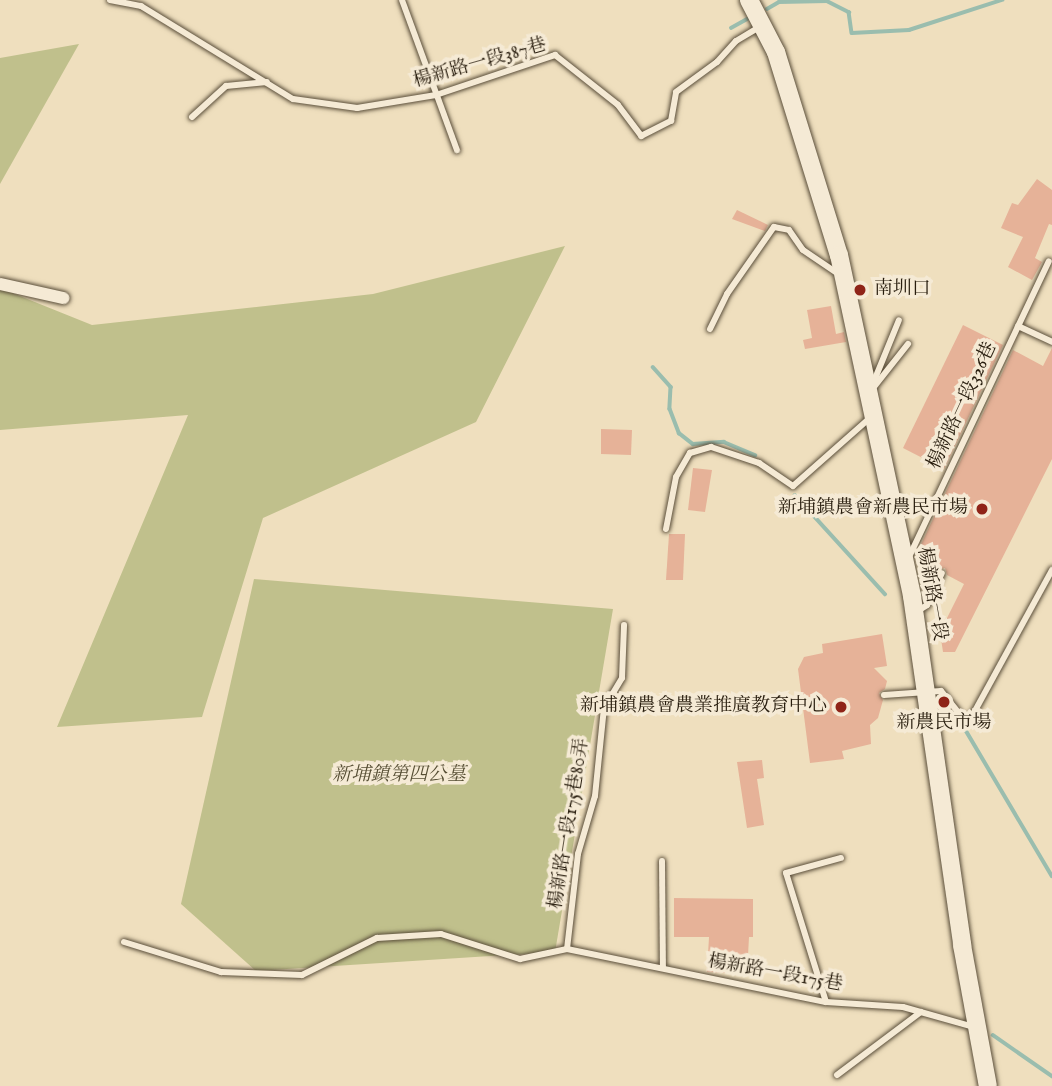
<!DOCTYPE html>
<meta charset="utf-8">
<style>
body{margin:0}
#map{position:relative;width:1052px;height:1086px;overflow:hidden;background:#efdfbe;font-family:"IM FELL English","Noto Serif TC",serif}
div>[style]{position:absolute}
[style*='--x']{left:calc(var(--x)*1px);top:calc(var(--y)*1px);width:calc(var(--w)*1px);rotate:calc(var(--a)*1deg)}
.green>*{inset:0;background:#c0c08c}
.stream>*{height:3.5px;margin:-1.75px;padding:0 1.75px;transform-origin:1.75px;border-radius:1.75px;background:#9abdae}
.building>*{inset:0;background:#e6b298}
.roads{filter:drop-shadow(0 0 2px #5a4e3a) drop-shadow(0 0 2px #5a4e3a)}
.service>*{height:6px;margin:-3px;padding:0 3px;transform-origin:3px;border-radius:3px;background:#f5ead5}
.minor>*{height:12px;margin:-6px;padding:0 6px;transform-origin:6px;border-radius:6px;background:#f5ead5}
.secondary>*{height:18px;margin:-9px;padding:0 9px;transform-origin:9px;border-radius:9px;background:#f5ead5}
.dots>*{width:19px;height:19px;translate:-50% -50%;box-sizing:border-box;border:4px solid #f5ead5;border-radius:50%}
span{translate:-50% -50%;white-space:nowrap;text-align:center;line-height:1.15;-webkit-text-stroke:7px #f5ead5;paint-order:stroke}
.street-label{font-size:19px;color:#281d0e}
.poi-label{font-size:19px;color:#281d0e}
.left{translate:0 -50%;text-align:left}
.right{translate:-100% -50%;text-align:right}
.park-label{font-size:19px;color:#564e34;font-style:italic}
</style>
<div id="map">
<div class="green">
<i style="clip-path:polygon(79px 44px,0 184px,0 58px)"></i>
<i style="clip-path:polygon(565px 246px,476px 422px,263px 518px,202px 717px,57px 727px,188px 415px,0 430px,0 288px,92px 325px,373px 294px)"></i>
<i style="clip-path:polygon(254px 579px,613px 609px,555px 952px,256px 971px,181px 904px)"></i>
</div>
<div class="stream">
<i style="--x:767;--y:9;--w:14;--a:-30"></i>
<i style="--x:779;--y:2;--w:48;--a:-1.2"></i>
<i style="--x:827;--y:1;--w:25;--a:27"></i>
<i style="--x:849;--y:12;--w:21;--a:82"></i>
<i style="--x:852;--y:33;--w:57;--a:-3"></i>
<i style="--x:909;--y:30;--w:98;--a:-17.9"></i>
<i style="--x:731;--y:28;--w:18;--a:-29"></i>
<i style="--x:653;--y:367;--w:27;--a:48"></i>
<i style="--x:671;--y:387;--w:22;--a:93"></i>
<i style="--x:670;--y:409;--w:26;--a:69"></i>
<i style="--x:679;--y:433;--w:18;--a:38"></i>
<i style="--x:693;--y:444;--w:31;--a:-4"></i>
<i style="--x:724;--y:442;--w:34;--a:23"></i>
<i style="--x:795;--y:495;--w:134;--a:47.7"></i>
<i style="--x:964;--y:727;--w:173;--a:59.4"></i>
<i style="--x:993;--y:1035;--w:72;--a:34.8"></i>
</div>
<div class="building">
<i style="clip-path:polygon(1037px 179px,1052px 190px,1052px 225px,1049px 224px,1035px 258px,1042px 262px,1032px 280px,1008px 267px,1023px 237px,1001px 228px,1012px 203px,1018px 205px)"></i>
<i style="clip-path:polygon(737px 210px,768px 225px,765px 231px,732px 219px)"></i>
<i style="clip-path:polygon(831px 306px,836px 334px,844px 332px,846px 342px,805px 349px,803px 340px,812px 338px,807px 310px)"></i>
<i style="clip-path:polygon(963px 325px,1003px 345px,944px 469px,903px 448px)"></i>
<i style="clip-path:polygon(1052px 348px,1052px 459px,955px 652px,943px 652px,940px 632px,964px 584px,947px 575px,945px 568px,937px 570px,915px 557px,1013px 350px,1043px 366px)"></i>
<i style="clip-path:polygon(601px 429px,632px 430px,631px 455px,601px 454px)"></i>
<i style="clip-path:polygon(693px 468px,712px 470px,705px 512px,688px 510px)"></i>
<i style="clip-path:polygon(669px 534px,685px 534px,683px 580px,666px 580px)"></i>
<i style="clip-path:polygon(882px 634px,887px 666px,874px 668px,887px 681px,885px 689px,879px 693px,883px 700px,878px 718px,870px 725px,871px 744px,842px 751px,844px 759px,810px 763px,798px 669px,804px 657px,823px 653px,822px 644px)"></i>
<i style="clip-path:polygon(762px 760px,764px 778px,757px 779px,764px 825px,747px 828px,737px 762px)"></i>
<i style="clip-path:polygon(674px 898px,753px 899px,753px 937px,749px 937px,747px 974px,707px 972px,709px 937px,674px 937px)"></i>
</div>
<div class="roads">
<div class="service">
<i style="--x:110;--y:0;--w:32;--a:11"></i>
<i style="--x:141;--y:6;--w:178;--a:31.5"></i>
<i style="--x:293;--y:99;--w:65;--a:8"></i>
<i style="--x:357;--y:108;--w:80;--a:-9.3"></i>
<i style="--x:436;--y:95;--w:126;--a:-18.6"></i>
<i style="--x:555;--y:55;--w:80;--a:38.4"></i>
<i style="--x:618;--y:105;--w:39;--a:53"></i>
<i style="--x:641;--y:136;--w:34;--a:-27"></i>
<i style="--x:671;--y:121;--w:29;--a:-80"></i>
<i style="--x:676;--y:92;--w:51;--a:-36.2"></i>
<i style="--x:717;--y:62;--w:28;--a:-48"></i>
<i style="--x:736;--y:41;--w:29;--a:-31"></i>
<i style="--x:402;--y:0;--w:160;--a:69.9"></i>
<i style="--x:192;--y:117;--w:46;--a:-42.4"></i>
<i style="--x:226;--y:86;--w:41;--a:-5.6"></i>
<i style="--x:1018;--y:326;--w:38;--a:25"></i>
<i style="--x:710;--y:329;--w:39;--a:-64"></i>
<i style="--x:727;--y:294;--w:82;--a:-55"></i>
<i style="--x:774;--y:227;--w:15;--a:11"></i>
<i style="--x:789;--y:230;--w:24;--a:55"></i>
<i style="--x:803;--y:250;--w:45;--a:34"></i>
<i style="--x:872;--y:386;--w:71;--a:-67.8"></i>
<i style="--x:874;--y:387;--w:55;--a:-51.7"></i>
<i style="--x:666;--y:529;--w:53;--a:-79.1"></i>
<i style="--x:676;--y:477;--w:28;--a:-60"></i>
<i style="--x:690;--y:453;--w:22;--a:-16"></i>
<i style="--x:711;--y:447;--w:51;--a:18.4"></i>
<i style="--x:759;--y:463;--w:41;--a:34.1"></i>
<i style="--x:793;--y:486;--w:106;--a:-41.5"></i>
<i style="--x:909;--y:557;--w:327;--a:-64.7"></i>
<i style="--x:916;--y:612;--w:13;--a:-32"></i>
<i style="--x:927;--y:605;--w:35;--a:-65"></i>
<i style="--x:884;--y:695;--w:57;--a:-4"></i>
<i style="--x:941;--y:691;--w:33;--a:51"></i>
<i style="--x:962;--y:717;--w:9;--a:6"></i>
<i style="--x:971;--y:718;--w:169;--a:-61.3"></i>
<i style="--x:662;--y:861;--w:107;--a:89.5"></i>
<i style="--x:124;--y:942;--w:102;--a:17.2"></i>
<i style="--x:221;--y:972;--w:81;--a:2.1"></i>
<i style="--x:302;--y:975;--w:84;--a:-26.3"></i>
<i style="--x:377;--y:938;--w:64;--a:-3.6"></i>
<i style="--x:441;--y:934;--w:83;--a:17.6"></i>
<i style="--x:520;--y:959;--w:48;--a:-12"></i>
<i style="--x:567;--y:949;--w:264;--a:11.6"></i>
<i style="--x:826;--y:1002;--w:77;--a:3.7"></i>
<i style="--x:903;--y:1007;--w:74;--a:15.7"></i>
<i style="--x:567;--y:949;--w:96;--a:-83.4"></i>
<i style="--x:578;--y:854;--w:60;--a:-73.7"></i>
<i style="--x:595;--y:796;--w:88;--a:-84.2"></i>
<i style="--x:604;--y:708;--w:35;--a:-59"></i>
<i style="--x:622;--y:678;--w:53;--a:-87.8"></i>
<i style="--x:826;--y:1002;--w:135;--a:-107.2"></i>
<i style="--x:786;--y:873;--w:57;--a:-15.3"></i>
<i style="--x:837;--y:1075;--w:105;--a:-36.9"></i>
</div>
<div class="minor">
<i style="--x:0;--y:284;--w:65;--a:12.5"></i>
</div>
<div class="secondary">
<i style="--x:749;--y:0;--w:59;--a:62.6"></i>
<i style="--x:776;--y:52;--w:213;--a:72.8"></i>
<i style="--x:839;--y:255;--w:349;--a:77.9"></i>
<i style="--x:912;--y:596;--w:353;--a:81.8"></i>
<i style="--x:962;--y:945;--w:143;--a:79.6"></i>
</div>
</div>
<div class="dots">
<i style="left:860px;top:290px;background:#8f2418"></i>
<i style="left:982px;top:509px;background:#8f2418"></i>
<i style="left:944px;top:702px;background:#8f2418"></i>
<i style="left:841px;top:707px;background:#8f2418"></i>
</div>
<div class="street-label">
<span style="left:480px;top:64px;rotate:-16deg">楊新路一段387巷</span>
<span style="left:963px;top:406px;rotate:-65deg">楊新路一段326巷</span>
<span style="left:931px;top:594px;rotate:80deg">楊新路一段</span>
<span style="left:570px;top:824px;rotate:-81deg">楊新路一段175巷80弄</span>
<span style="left:775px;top:974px;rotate:10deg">楊新路一段175巷</span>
</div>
<div class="poi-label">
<span class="left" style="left:874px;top:290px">南圳口</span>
<span class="right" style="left:968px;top:509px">新埔鎮農會新農民市場</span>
<span class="right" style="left:827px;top:707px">新埔鎮農會農業推廣教育中心</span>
<span style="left:944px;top:724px">新農民市場</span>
</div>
<div class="park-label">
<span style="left:399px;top:776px">新埔鎮第四公墓</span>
</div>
</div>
